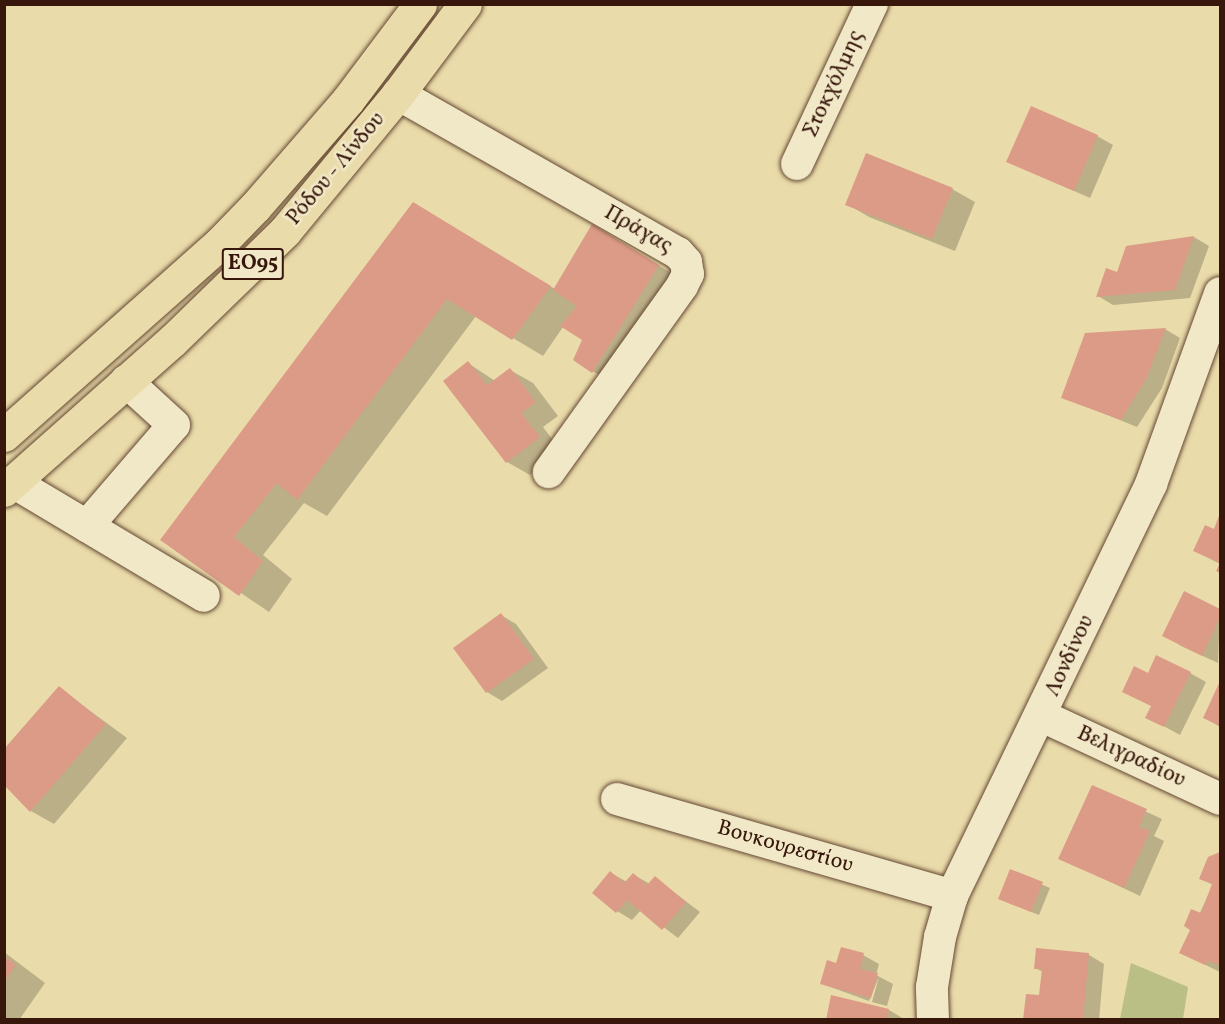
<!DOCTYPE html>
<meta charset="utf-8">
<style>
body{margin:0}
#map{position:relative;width:1225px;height:1024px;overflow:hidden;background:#eadbaa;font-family:Vollkorn,serif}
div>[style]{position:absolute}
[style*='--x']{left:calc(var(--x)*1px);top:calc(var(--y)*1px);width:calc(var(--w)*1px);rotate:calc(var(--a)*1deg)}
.green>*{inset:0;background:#babf86}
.shadow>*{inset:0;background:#0003}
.building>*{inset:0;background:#dc9b86}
.roads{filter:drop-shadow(0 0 2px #644833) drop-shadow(0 0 2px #644833)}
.minor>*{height:32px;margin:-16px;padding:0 16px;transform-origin:16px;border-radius:16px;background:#f1e8c8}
.major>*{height:33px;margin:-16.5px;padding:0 16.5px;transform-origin:16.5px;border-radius:16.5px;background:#eadbaa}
span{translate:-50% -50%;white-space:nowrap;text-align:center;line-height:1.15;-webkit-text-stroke:5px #f1e8c8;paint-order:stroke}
.shield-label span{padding:2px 4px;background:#f1e8c8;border:2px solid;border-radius:4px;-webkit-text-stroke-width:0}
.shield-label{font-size:21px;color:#37170b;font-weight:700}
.street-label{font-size:22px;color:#37170b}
.frame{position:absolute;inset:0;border:6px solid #37170b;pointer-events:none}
</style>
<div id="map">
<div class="green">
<i style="clip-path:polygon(1131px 963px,1188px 987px,1183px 1019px,1120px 1019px)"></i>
</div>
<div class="shadow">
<i style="clip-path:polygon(1097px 136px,1113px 145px,1090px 198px,1008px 162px)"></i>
<i style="clip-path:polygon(952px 189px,975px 202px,955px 251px,869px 217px,847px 204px)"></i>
<i style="clip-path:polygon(443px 221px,555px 289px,615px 239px,681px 279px,615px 384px,592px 371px,584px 339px,563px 327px,543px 356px,476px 316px,327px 516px,304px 503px,263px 555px,292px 579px,269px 612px,162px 539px)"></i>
<i style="clip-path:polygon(1194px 237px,1209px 246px,1190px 298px,1113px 305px,1098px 296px,1118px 274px)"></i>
<i style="clip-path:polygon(1165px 329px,1180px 338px,1162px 388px,1137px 427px,1063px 397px)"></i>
<i style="clip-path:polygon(468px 363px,495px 381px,510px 370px,533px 383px,558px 416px,543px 427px,561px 451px,530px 475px,507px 462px)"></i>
<i style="clip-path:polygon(1220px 517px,1220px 564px,1195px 551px,1215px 531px)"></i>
<i style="clip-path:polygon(1185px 593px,1220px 610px,1218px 663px,1179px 645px)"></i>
<i style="clip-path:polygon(501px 615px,516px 624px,548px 668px,502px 701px,487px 692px)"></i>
<i style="clip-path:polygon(1190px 673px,1206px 682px,1180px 735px,1147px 717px,1152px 706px,1148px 675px)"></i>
<i style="clip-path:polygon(1220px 685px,1220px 727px,1205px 718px)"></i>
<i style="clip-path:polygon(59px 688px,127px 738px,54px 824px,31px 811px,4px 782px)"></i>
<i style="clip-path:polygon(1093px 787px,1162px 819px,1154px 836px,1164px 841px,1140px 896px,1060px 858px)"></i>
<i style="clip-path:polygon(1220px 853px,1220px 972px,1181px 953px,1213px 885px,1201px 878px,1209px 858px)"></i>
<i style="clip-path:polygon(1011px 871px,1050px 888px,1039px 915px,1007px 902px)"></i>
<i style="clip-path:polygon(611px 873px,627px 882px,634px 875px,650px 884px,655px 878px,700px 912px,678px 938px,641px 910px,632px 920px,617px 911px)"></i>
<i style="clip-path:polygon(1037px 950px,1089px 955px,1104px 964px,1099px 1020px,1025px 1020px,1041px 997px,1043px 972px,1035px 968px)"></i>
<i style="clip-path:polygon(4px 952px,45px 983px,19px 1020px,4px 1020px)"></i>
<i style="clip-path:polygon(863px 955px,879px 964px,876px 975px,893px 984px,887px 1006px,872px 1002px,879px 977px,869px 1001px,822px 984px,838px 965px)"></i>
<i style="clip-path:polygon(833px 996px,889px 1010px,904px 1019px,827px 1020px)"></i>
</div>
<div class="building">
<i style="clip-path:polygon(1031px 106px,1098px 135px,1074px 191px,1006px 162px)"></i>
<i style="clip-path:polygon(866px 153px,953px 188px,932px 239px,845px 205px)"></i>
<i style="clip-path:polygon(413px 202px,551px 286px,512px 340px,447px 299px,297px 500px,277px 483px,234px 537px,263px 561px,239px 596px,160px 540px)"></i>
<i style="clip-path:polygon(592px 224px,659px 265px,592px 373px,573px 360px,582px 340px,560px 326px,577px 306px,553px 290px)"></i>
<i style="clip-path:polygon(1194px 236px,1175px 290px,1096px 297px,1106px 268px,1117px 272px,1126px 246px)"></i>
<i style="clip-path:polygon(1166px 328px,1146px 379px,1121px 420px,1061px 398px,1085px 333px)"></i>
<i style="clip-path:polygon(468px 361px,487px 385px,510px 368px,536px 402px,521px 413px,540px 437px,506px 463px,443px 381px)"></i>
<i style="clip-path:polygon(1220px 513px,1220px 573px,1216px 571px,1220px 563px,1193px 551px,1205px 525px,1214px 529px)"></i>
<i style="clip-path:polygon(1184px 591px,1220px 609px,1220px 617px,1202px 656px,1162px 636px)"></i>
<i style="clip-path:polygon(501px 613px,534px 659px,486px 693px,453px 648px)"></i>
<i style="clip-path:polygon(1156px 655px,1191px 672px,1164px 727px,1145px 718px,1151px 706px,1122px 692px,1134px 666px,1148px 673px)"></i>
<i style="clip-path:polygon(1220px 681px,1220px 726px,1203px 718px)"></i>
<i style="clip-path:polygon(59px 686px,106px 724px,30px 812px,4px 785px,4px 749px)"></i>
<i style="clip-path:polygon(1092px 785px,1147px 809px,1139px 827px,1150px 831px,1124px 888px,1058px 859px)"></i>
<i style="clip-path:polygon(1220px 852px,1220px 965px,1208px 961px,1205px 965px,1179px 953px,1190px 930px,1184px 926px,1191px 909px,1201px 913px,1212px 884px,1199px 879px,1208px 857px)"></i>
<i style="clip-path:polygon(1010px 869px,1043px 882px,1031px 912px,998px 899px)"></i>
<i style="clip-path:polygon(610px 871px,624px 883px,633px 873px,647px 885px,655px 876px,686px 902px,662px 930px,627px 900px,616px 913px,592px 893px)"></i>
<i style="clip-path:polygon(841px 947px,864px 953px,860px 969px,878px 973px,871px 998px,820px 984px,827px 960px,836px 963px)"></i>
<i style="clip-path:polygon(1036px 948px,1089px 953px,1083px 1020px,1023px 1020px,1026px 994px,1039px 995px,1042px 969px,1034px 969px)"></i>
<i style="clip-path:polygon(4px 956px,16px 965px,4px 981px)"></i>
<i style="clip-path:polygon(831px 995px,889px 1009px,887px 1020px,826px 1020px)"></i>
</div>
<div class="roads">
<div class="minor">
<i style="--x:398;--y:94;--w:322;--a:29.6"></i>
<i style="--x:678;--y:253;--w:12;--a:48"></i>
<i style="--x:686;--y:262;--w:12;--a:81"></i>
<i style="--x:688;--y:274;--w:13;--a:117"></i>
<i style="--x:682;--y:286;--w:229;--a:125.6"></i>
<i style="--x:797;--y:164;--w:177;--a:-64.9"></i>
<i style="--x:13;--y:482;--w:222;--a:30.8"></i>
<i style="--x:87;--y:526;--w:133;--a:-49.3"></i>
<i style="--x:174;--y:425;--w:65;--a:-137.5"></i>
<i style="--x:1042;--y:716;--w:196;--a:25"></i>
<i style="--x:617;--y:799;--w:349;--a:16.1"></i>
<i style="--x:933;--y:1020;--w:33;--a:-92"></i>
<i style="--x:932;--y:987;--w:51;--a:-80.9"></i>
<i style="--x:940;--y:937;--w:43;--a:-73.7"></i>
<i style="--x:952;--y:896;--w:458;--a:-64.2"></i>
<i style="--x:1151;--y:484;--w:203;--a:-70.1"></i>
</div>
<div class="major">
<i style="--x:4;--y:435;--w:290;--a:-41.6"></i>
<i style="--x:221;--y:242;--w:49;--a:-45.8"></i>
<i style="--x:255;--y:207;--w:142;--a:-49"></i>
<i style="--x:348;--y:100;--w:120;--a:-53.1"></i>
<i style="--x:4;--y:490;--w:225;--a:-41.6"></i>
<i style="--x:172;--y:341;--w:158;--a:-44.2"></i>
<i style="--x:285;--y:231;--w:178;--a:-50.5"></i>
<i style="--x:398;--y:94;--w:112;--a:-53.3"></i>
</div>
</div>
<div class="shield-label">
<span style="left:253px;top:264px">ΕΟ95</span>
</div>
<div class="street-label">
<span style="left:834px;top:84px;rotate:-65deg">Στοκχόλμης</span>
<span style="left:336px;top:169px;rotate:-50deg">Ρόδου - Λίνδου</span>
<span style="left:638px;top:230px;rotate:30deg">Πράγας</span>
<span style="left:1070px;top:656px;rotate:-65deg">Λονδίνου</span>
<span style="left:1131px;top:757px;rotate:25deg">Βελιγραδίου</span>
<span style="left:785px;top:847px;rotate:16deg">Βουκουρεστίου</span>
</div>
<div class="frame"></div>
</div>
